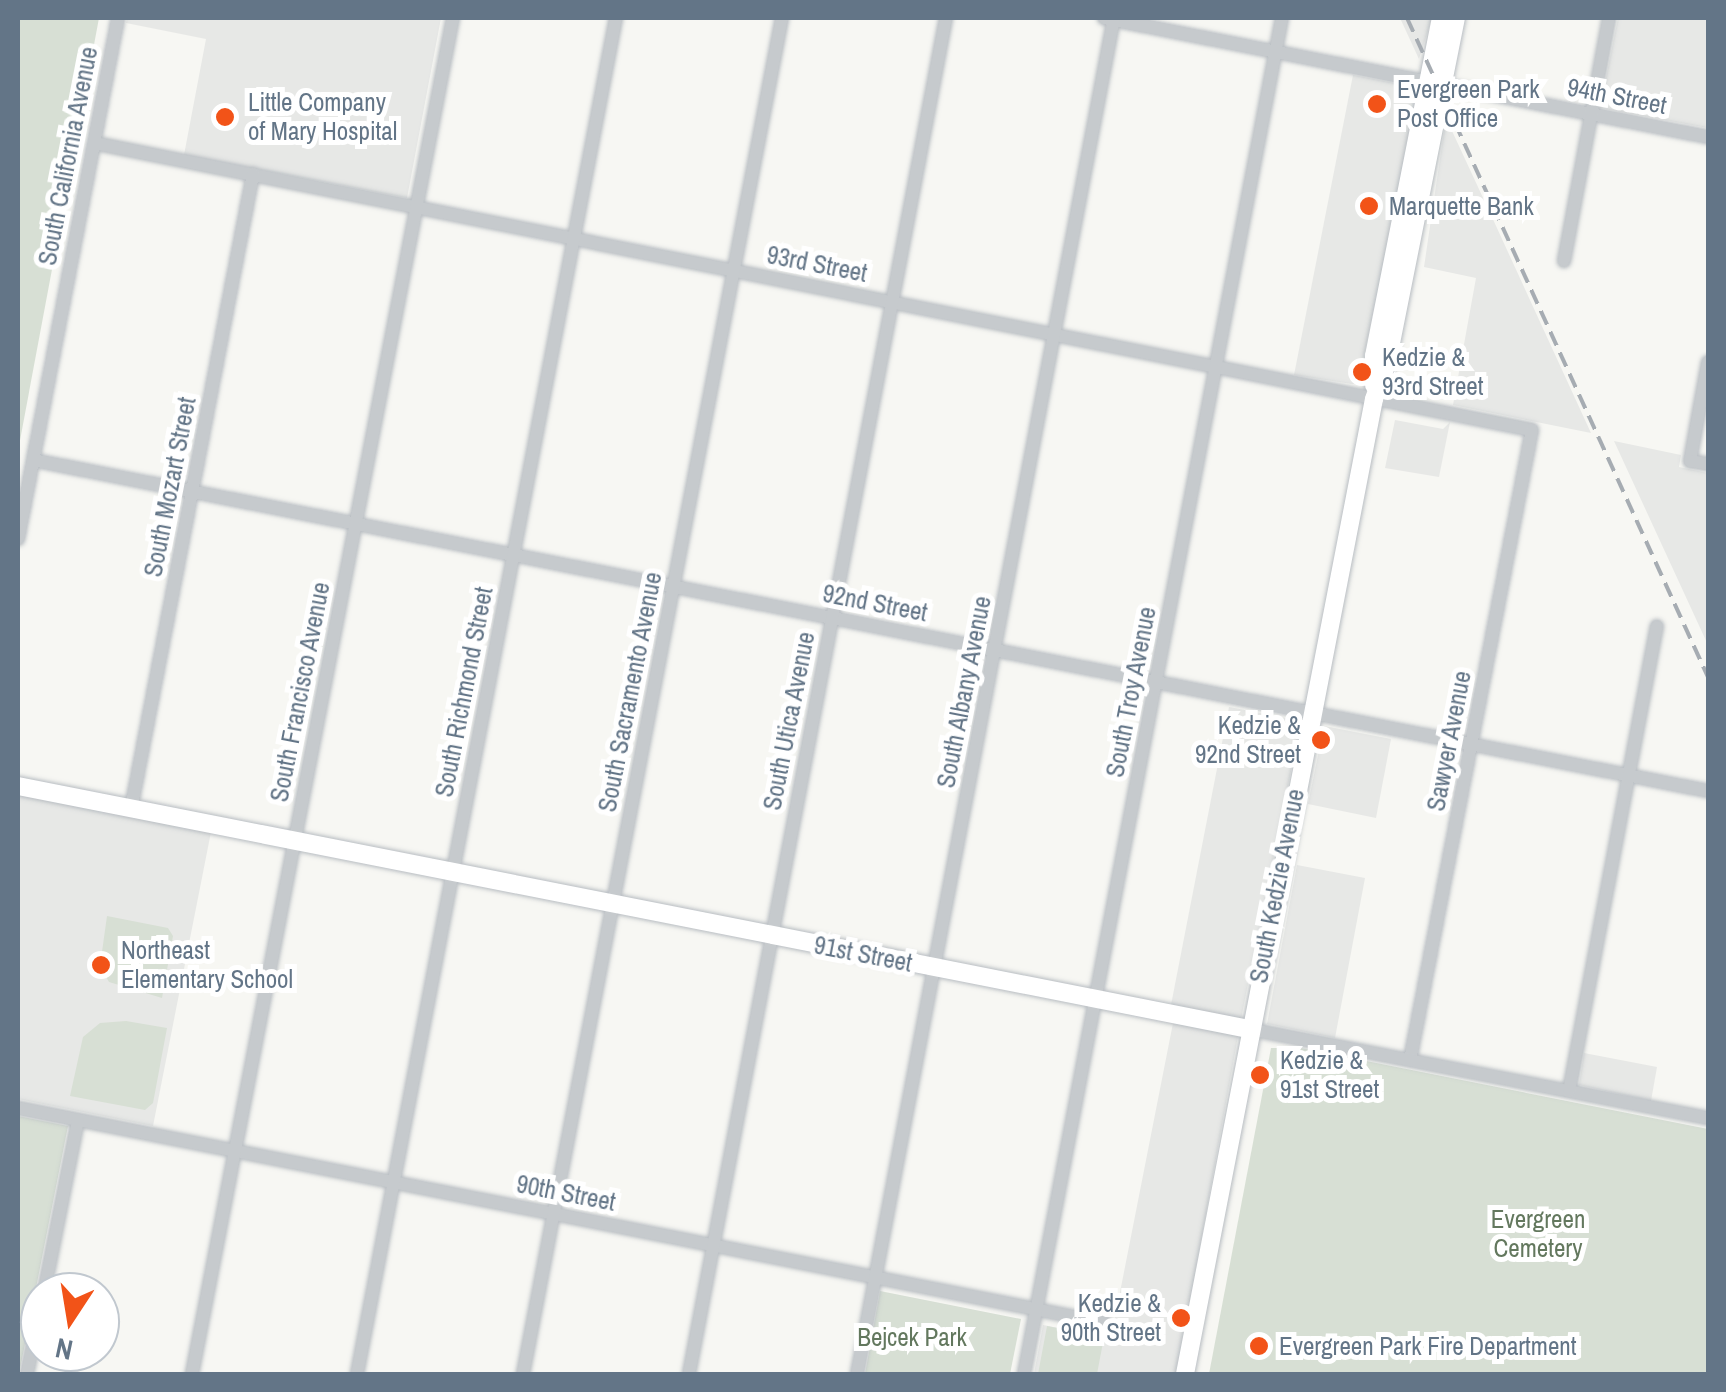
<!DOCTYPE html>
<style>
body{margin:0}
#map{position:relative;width:1726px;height:1392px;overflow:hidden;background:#f7f7f3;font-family:"Archivo Narrow",sans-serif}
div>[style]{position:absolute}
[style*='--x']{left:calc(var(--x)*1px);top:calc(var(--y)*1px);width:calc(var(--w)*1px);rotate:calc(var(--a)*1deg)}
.built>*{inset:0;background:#e7e8e6}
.green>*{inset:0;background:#d7dfd4}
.roads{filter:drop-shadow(0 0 2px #b8bdc2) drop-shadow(0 0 2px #b8bdc2)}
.street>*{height:12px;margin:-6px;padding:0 6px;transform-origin:6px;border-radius:6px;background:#c6cacd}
.secondary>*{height:18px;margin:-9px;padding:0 9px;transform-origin:9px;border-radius:9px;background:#fff}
.rail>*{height:4px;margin-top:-2px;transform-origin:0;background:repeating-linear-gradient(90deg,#a6acb2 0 15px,transparent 0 23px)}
.dots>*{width:28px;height:28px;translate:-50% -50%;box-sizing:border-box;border:5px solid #fff;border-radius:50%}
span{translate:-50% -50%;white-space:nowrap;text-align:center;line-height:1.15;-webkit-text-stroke:10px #fff;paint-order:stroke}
.poi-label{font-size:25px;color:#637587}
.left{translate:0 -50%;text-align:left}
.right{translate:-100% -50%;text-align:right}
.street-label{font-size:25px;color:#637587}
.park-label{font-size:25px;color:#63785e}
.frame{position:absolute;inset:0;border:20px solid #637587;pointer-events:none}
.north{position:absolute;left:20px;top:1272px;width:100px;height:100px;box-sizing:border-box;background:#fff;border:2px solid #c1c8cf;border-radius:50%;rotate:192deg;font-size:28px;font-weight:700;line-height:40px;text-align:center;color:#637587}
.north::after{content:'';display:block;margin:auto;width:35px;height:45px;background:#f25318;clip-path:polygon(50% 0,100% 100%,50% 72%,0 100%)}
</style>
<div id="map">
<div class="built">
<i style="clip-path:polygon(127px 18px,441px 18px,407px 198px,184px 155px,206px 39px,126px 23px)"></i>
<i style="clip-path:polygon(1400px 18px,1432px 18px,1419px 59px,1418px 57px)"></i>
<i style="clip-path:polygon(1618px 18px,1708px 18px,1708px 128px,1600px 108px)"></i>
<i style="clip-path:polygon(1353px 75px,1409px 86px,1418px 101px,1358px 384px,1352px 384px,1294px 375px)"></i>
<i style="clip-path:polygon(1446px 118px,1491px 215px,1591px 433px,1453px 405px,1476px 278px,1424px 267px)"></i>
<i style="clip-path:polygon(1395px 420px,1443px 429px,1450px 422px,1439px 477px,1385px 468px)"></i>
<i style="clip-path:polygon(1614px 441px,1681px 455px,1679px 467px,1708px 473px,1708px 645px)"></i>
<i style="clip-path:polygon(1229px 707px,1301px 721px,1241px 1019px,1171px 1005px)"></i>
<i style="clip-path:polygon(1324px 726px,1391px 739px,1376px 818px,1308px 804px)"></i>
<i style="clip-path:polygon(18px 793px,211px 832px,153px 1126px,18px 1099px)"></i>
<i style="clip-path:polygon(1297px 865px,1365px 878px,1335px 1038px,1267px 1024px)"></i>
<i style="clip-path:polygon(1173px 1023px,1238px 1036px,1177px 1374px,1034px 1374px,1043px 1325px,1111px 1338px)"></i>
<i style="clip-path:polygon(1584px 1053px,1657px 1067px,1651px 1101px,1579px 1085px)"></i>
</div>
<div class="green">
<i style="clip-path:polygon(18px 18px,99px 18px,18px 451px)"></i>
<i style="clip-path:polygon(107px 916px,168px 928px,173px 936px,162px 998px,109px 982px,100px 966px)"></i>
<i style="clip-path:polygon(126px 1021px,167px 1028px,153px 1103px,145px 1110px,70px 1096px,83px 1037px,100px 1023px)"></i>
<i style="clip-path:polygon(1271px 1048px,1301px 1048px,1708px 1129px,1708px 1374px,1209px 1374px)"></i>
<i style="clip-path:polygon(18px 1116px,68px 1126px,19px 1374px,18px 1374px)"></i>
<i style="clip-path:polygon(880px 1291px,1021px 1319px,1010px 1374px,865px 1374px)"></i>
<i style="clip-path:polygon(1047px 1326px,1104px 1337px,1097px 1374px,1038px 1374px)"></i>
</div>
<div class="roads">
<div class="street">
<i style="--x:1104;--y:18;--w:616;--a:11.15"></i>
<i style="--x:94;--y:143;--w:1466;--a:11.29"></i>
<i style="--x:1532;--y:430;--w:642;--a:100.96"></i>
<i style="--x:1564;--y:261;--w:247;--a:-79.5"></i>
<i style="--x:1708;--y:362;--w:101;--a:100.3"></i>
<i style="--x:1690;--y:461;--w:18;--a:9"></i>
<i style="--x:33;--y:460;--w:1707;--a:11.18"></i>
<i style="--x:18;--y:539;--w:531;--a:-79.13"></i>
<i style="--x:131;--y:809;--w:647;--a:-79.12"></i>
<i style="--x:1249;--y:1029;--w:468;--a:11"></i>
<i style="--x:1569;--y:1091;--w:473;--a:-79.3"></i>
<i style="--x:18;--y:1108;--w:1109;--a:11.18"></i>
<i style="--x:44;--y:1292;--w:175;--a:-78.8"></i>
<i style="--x:27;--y:1374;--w:65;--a:-78.5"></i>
<i style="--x:192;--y:1374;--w:1381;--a:-79.11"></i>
<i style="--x:357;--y:1374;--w:1381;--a:-79.19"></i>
<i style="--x:523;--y:1374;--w:1381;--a:-79.19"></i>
<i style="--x:689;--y:1374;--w:1380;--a:-79.27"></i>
<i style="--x:857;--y:1374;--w:1380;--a:-79.27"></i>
<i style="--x:1024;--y:1374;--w:1380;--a:-79.23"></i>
</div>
<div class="secondary">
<i style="--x:1374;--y:385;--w:29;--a:-90"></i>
<i style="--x:1374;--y:356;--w:345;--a:-78.8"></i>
<i style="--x:18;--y:786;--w:1255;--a:11.17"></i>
<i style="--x:1185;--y:1374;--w:993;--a:-79.03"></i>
<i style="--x:1374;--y:399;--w:38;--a:-70"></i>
<i style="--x:1387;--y:363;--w:352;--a:-78.7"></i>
</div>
</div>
<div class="rail">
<i style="--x:1407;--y:18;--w:724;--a:65.45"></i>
</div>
<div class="dots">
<i style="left:1377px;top:104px;background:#f25318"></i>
<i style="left:225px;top:117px;background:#f25318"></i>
<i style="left:1369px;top:206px;background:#f25318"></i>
<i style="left:1362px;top:372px;background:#f25318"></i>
<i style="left:1321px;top:740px;background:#f25318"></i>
<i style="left:101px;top:965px;background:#f25318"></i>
<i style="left:1260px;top:1075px;background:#f25318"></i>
<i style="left:1181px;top:1318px;background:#f25318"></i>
<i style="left:1259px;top:1346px;background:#f25318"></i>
</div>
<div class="poi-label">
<span class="left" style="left:1397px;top:104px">Evergreen Park<br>Post Office</span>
<span class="left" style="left:248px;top:117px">Little Company<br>of Mary Hospital</span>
<span class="left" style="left:1389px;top:206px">Marquette Bank</span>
<span class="left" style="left:1382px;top:372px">Kedzie &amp;<br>93rd Street</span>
<span class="right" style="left:1301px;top:740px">Kedzie &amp;<br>92nd Street</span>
<span class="left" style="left:121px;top:965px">Northeast<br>Elementary School</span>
<span class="left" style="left:1280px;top:1075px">Kedzie &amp;<br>91st Street</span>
<span class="right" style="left:1161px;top:1318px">Kedzie &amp;<br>90th Street</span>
<span class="left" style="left:1279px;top:1346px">Evergreen Park Fire Department</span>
</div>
<div class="street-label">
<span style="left:1617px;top:96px;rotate:11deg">94th Street</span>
<span style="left:68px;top:156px;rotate:-79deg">South California Avenue</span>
<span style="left:817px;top:264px;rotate:11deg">93rd Street</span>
<span style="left:170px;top:487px;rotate:-79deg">South Mozart Street</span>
<span style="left:875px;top:603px;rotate:11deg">92nd Street</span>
<span style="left:300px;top:692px;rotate:-79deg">South Francisco Avenue</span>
<span style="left:464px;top:692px;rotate:-79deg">South Richmond Street</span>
<span style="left:630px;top:692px;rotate:-79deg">South Sacramento Avenue</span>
<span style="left:964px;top:692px;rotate:-79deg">South Albany Avenue</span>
<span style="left:1131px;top:692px;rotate:-79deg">South Troy Avenue</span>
<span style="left:789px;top:721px;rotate:-79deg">South Utica Avenue</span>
<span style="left:1449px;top:741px;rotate:-79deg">Sawyer Avenue</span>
<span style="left:1277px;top:886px;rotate:-79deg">South Kedzie Avenue</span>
<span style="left:863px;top:954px;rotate:11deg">91st Street</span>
<span style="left:566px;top:1193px;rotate:11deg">90th Street</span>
</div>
<div class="park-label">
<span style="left:1538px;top:1234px">Evergreen<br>Cemetery</span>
<span style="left:912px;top:1337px">Bejcek Park</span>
</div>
<div class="frame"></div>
<div class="north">N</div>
</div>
